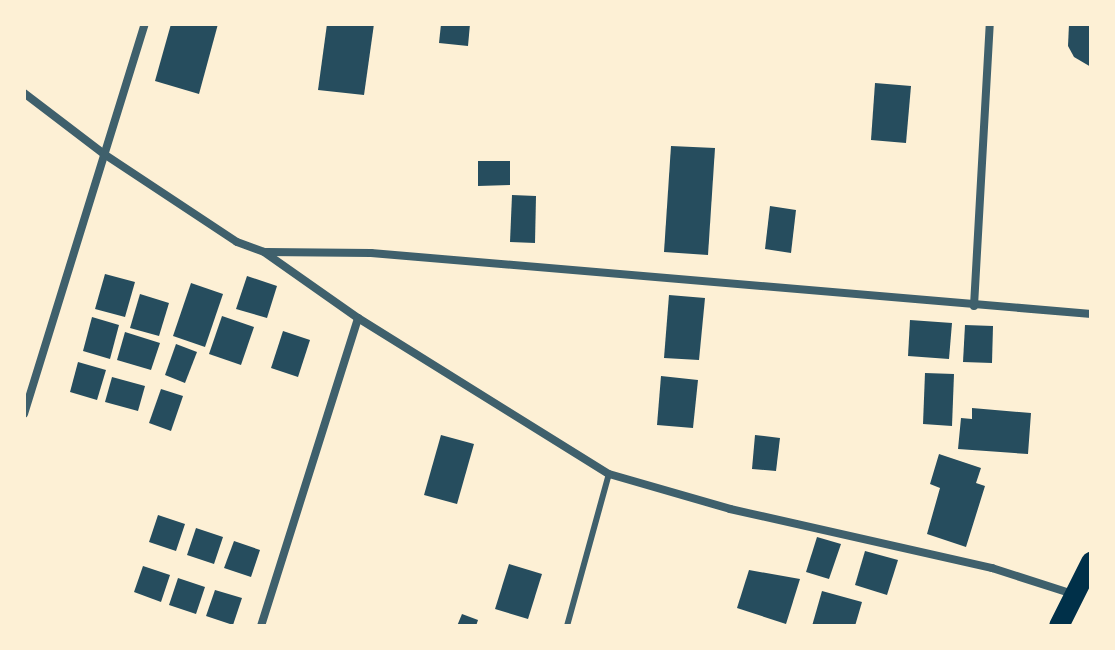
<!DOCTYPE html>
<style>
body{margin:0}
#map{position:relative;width:1115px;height:650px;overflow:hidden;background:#fdf0d5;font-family:"DejaVu Sans",sans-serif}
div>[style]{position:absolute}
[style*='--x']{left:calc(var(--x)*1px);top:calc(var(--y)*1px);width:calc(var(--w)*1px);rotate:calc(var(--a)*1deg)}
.building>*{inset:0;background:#264d5e}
.service>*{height:6px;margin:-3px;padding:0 3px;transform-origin:3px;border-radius:3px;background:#3f606c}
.minor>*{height:8px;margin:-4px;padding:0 4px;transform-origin:4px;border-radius:4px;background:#3f606c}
.trunk>*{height:20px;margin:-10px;padding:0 10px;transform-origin:10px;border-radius:10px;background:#003049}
span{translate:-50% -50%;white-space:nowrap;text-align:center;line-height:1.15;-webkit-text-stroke:6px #fdf0d5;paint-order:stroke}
.frame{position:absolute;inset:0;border:26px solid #fdf0d5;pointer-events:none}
</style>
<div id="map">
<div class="building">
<i style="clip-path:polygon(171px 24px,218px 24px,199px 94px,155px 81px)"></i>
<i style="clip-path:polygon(327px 24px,374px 24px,364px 95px,318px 90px)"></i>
<i style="clip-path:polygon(441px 24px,470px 24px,468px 46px,439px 43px)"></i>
<i style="clip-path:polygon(1069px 24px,1091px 24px,1091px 67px,1074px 57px,1068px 46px)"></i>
<i style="clip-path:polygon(875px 83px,911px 86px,906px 143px,871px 140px)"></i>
<i style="clip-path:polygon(671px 146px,715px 148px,708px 255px,664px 252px)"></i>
<i style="clip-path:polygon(478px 161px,510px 161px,510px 185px,478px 186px)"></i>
<i style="clip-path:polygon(512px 195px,536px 196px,535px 243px,510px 242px)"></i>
<i style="clip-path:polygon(770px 206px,796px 210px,791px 253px,765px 249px)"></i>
<i style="clip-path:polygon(105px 274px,135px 282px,125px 317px,95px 309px)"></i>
<i style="clip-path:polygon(247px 276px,277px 286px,267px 318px,236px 309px)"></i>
<i style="clip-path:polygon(191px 283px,223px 294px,205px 347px,173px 336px)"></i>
<i style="clip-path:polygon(140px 294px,169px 303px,159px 336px,130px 328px)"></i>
<i style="clip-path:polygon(669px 295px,705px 298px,699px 360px,664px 358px)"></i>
<i style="clip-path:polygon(222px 316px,254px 327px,241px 365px,209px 354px)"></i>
<i style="clip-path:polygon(92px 317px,119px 325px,110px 359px,83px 351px)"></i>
<i style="clip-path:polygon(910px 320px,952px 323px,949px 359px,908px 356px)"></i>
<i style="clip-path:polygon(965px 325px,993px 326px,992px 363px,963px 362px)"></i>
<i style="clip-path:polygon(283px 331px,310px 340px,298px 377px,271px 368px)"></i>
<i style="clip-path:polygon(125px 332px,160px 343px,151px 370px,117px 360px)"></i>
<i style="clip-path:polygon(176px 344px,197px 352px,185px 383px,165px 375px)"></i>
<i style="clip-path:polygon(78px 362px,106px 370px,97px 400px,70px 392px)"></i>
<i style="clip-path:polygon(925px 373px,954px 374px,952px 426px,923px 424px)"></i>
<i style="clip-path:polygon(661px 376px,698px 380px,693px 428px,657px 425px)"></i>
<i style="clip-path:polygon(112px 377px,145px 386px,138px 411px,105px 402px)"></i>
<i style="clip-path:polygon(161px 389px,183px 396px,171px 431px,149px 423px)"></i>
<i style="clip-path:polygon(972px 408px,1031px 413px,1028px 454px,958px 449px,961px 418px,972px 419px)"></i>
<i style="clip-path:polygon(441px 435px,474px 444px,457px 504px,424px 495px)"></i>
<i style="clip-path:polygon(755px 435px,780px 438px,776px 471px,752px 469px)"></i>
<i style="clip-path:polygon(939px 454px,981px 468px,976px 483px,985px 486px,966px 547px,927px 534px,940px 488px,930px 484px)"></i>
<i style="clip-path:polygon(158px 515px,185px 524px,176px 551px,149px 542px)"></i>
<i style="clip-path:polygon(196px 528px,223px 537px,214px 564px,187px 555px)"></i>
<i style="clip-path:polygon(817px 537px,841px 544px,829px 579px,806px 572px)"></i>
<i style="clip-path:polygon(234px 541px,260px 550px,251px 577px,224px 568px)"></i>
<i style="clip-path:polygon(865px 551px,898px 560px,887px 595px,855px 585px)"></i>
<i style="clip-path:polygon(509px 564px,542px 574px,528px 619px,495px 609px)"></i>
<i style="clip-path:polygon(143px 566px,170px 575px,161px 602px,134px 592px)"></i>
<i style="clip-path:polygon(749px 570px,800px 579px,786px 624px,737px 608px)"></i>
<i style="clip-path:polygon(178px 578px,205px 587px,196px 614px,169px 605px)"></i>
<i style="clip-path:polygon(215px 590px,242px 598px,233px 625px,206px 616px)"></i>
<i style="clip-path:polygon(822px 591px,862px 602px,855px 626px,812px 626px)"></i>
<i style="clip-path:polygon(462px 614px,478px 620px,476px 626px,457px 626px)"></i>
</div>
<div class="service">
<i style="--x:567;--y:626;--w:158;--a:-74.6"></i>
</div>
<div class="minor">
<i style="--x:24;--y:93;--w:101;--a:37.3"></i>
<i style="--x:104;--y:154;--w:159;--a:33.5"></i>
<i style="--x:237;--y:242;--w:29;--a:20"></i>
<i style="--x:264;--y:252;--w:115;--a:35.1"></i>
<i style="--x:358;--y:318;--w:296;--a:31.9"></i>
<i style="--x:609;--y:474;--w:126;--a:16.1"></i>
<i style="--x:730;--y:509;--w:269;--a:12.7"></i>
<i style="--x:992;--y:568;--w:85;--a:17.8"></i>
<i style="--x:266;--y:252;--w:105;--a:0.5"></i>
<i style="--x:371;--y:253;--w:723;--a:4.84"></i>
<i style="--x:974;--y:306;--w:282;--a:-86.8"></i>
<i style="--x:24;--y:414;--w:408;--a:-72.8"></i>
<i style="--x:261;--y:626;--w:323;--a:-72.5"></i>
</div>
<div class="trunk">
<i style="--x:1059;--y:626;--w:72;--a:-63.4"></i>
</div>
<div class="frame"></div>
</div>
